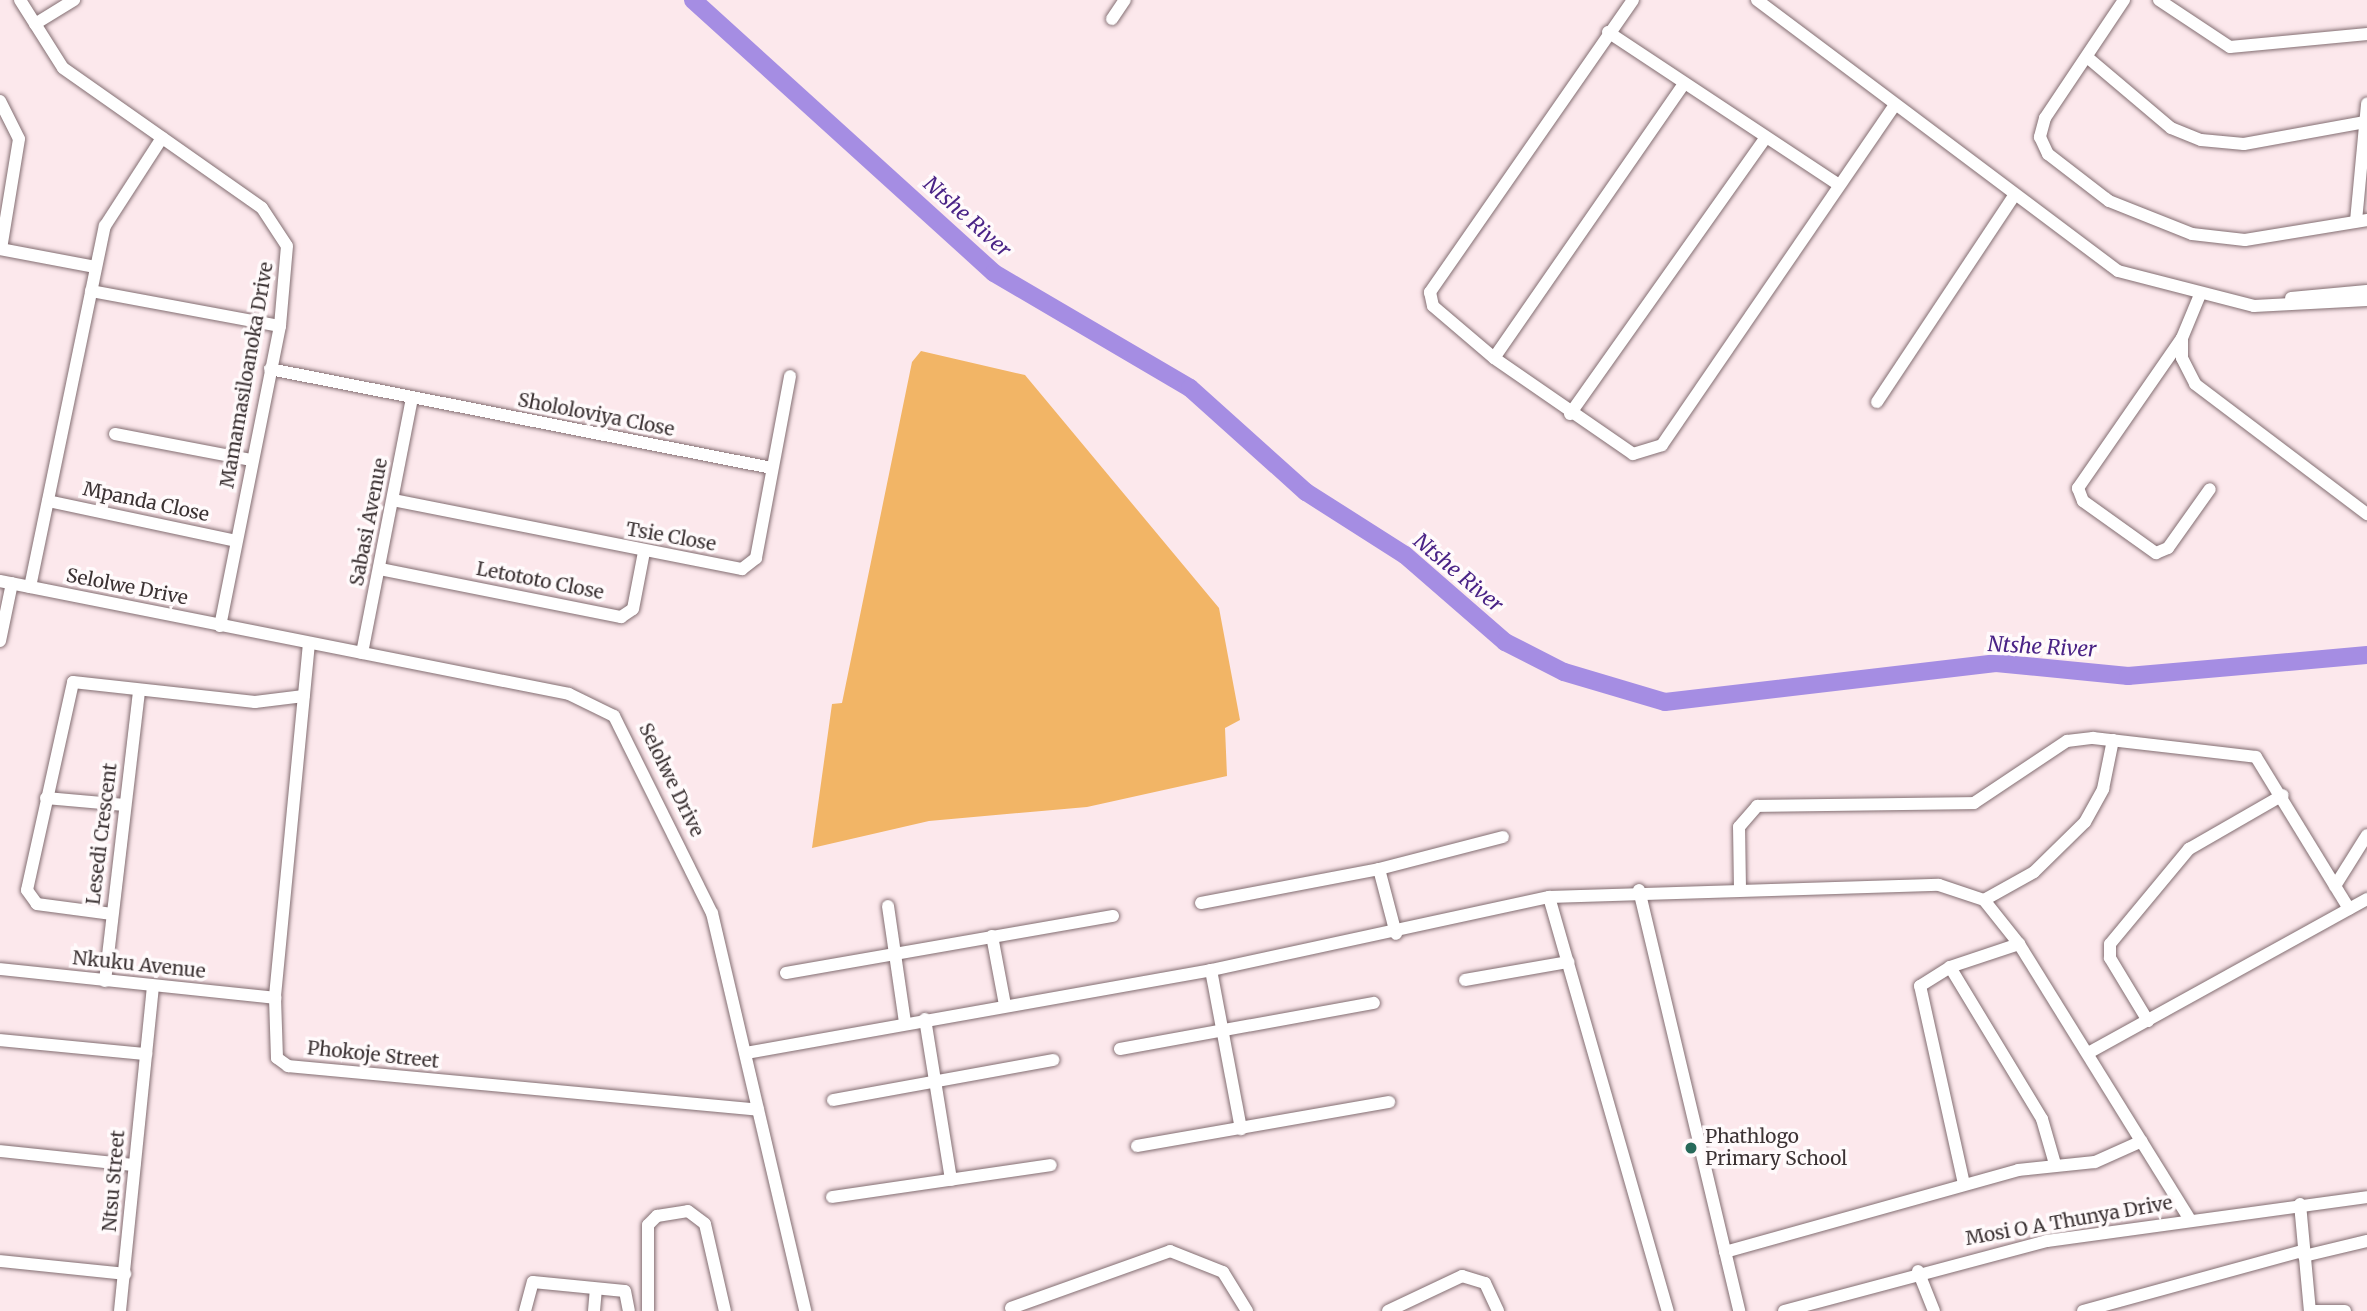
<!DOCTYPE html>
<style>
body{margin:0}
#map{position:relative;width:2367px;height:1311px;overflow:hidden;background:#fce8ec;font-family:Merriweather,serif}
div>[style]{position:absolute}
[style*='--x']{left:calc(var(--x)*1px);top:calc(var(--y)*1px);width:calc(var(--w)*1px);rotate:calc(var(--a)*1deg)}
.green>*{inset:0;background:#f2b566}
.river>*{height:18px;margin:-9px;padding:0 9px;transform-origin:9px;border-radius:9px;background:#a58de3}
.roads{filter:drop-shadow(0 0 2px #836e72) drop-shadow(0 0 2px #836e72)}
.minor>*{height:12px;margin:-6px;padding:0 6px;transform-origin:6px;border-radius:6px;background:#fff}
.dots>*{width:19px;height:19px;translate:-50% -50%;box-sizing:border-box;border:4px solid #fffafb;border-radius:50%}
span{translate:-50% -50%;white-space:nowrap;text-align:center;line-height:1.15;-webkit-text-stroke:7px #fffafb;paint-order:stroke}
.street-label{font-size:19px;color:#3b3233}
.poi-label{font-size:19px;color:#3b3233}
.left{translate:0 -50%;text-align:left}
.water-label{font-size:21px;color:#4a2386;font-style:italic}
</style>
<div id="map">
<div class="green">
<i style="clip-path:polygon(921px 351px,1025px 375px,1219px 608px,1240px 720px,1225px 728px,1227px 776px,1087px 807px,929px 821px,812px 848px,832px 704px,842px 703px,912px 362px)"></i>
</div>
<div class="river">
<i style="--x:693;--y:0;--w:406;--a:42.2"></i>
<i style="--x:994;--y:273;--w:227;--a:30.4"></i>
<i style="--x:1190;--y:388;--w:156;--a:41.9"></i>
<i style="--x:1306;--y:492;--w:117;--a:32.5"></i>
<i style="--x:1405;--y:555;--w:133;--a:41"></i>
<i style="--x:1505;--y:642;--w:66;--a:27"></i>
<i style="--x:1564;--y:672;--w:105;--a:16.5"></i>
<i style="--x:1665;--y:702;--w:333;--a:-6.7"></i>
<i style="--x:1996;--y:663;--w:133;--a:5.6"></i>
<i style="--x:2128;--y:676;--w:240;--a:-5"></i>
</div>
<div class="roads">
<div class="minor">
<i style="--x:20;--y:0;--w:80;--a:57.7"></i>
<i style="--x:63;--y:68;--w:243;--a:35.1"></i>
<i style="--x:262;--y:208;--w:45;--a:56.7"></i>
<i style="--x:287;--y:246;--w:80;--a:95"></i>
<i style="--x:280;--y:326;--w:306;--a:101.3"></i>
<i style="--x:1633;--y:0;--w:356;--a:124.8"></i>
<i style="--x:1430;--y:292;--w:14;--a:78"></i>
<i style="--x:1433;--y:306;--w:80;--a:40.4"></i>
<i style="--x:1494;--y:358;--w:169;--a:34.6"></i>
<i style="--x:1633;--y:454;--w:30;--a:-17"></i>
<i style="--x:1662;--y:445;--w:412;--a:-55.6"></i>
<i style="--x:1757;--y:0;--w:451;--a:36.9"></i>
<i style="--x:2118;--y:271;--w:140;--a:14.4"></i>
<i style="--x:2254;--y:306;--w:113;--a:-3"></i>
<i style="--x:2124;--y:0;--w:142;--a:123.8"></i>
<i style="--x:2045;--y:118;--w:20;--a:105"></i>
<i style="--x:2040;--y:137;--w:19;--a:65"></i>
<i style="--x:2048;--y:154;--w:77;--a:37.6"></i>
<i style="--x:2109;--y:201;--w:89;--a:21.7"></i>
<i style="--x:2192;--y:234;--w:53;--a:6.5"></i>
<i style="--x:2245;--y:240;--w:124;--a:-9.3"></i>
<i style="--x:2159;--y:0;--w:85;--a:33.5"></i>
<i style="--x:2230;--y:47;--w:138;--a:-5.4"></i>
<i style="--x:1112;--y:19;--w:23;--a:-56"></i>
<i style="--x:35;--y:24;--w:46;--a:-31.6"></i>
<i style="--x:1608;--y:32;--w:273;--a:33.5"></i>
<i style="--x:2087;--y:57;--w:110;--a:40.2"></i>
<i style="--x:2171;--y:128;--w:32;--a:22"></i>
<i style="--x:2201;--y:140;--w:43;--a:5.3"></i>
<i style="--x:2244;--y:144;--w:123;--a:-10.3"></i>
<i style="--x:0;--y:101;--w:42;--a:63.4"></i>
<i style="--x:19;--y:139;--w:111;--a:99.3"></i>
<i style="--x:2356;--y:221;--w:118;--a:-84.6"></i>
<i style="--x:0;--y:249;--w:97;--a:10.7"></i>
<i style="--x:91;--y:291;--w:192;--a:10.5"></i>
<i style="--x:2199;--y:297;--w:44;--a:112.5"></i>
<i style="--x:2182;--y:338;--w:183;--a:124.7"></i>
<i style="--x:2078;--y:488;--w:14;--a:69"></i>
<i style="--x:2083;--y:501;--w:90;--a:35.5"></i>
<i style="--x:2156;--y:553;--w:13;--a:-23"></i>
<i style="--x:2168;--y:548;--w:72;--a:-54.6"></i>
<i style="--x:2291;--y:298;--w:76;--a:-5.3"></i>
<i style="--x:2182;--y:338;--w:20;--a:90"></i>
<i style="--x:2182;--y:358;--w:29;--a:63"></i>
<i style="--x:2195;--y:384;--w:216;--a:37.1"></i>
<i style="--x:1494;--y:358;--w:332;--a:-55.3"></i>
<i style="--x:270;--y:369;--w:512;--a:11.16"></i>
<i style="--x:1877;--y:402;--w:246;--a:-56.4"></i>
<i style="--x:1570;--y:414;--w:336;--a:-54.7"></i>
<i style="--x:115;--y:434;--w:138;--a:10.8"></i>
<i style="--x:393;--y:500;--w:356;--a:11.2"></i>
<i style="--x:742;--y:569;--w:18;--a:-38"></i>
<i style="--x:756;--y:558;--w:185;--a:-79.4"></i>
<i style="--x:48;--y:501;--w:192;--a:12"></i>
<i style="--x:380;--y:569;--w:246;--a:11.3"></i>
<i style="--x:621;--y:617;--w:14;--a:-34"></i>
<i style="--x:633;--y:609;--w:58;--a:-79.1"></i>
<i style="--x:0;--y:581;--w:580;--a:11.23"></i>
<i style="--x:569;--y:694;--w:50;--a:26.1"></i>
<i style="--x:614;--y:716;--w:220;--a:63.6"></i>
<i style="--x:712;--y:913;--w:409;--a:76.8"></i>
<i style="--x:30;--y:587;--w:369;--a:-78.3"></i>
<i style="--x:105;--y:226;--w:105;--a:-57.1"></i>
<i style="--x:0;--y:641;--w:59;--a:-78.3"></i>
<i style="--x:309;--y:643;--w:357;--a:95.5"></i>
<i style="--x:275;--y:998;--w:60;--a:88.1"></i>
<i style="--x:277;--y:1058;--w:14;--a:36"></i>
<i style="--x:288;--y:1066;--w:472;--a:5.3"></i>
<i style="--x:362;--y:653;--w:259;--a:-78.9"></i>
<i style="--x:46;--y:798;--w:79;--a:5.1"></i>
<i style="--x:1379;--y:869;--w:67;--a:75.3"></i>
<i style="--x:2335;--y:886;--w:60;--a:-57.9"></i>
<i style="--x:1740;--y:889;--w:62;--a:-90.9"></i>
<i style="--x:1739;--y:827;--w:28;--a:-49"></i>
<i style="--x:1757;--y:806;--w:217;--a:-0.8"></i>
<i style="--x:1974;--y:803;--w:112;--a:-33.7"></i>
<i style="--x:2067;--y:741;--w:26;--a:-7"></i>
<i style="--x:2093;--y:738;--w:164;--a:6.6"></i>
<i style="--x:2256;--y:757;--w:178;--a:58.5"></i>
<i style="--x:1639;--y:890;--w:433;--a:76.6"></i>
<i style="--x:1549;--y:897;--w:431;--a:74"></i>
<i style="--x:1984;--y:900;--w:57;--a:-29.2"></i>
<i style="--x:2034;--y:872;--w:71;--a:-44.4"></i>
<i style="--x:2085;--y:822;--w:38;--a:-61"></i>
<i style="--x:2103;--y:789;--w:50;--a:-78.5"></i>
<i style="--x:1201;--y:903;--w:181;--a:-10.8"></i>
<i style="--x:1379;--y:869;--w:128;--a:-14.5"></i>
<i style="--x:888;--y:906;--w:117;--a:81.7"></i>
<i style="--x:112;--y:914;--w:76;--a:-172.4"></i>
<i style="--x:37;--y:904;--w:17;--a:-126"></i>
<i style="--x:27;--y:890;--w:213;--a:-77.5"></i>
<i style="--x:73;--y:682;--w:183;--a:6.3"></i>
<i style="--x:255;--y:702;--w:49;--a:-7"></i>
<i style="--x:992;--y:936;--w:70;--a:79.3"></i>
<i style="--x:1950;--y:967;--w:178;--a:58.8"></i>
<i style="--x:2042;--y:1119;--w:47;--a:73.9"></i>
<i style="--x:0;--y:969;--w:277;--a:6"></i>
<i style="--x:1211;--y:970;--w:162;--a:79.3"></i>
<i style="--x:786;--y:973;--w:332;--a:-9.9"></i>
<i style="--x:1465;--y:980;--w:105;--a:-9.9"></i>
<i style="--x:105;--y:981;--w:292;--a:-83.3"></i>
<i style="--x:925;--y:1019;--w:163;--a:80.8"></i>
<i style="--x:2148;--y:1021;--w:74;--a:-121.1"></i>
<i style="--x:2110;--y:958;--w:14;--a:-90"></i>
<i style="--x:2110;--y:944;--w:124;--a:-50.3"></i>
<i style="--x:2189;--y:849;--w:108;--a:-29.9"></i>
<i style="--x:0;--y:1040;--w:147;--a:5.5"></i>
<i style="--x:1120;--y:1049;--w:258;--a:-10.3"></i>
<i style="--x:746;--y:1053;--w:472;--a:-10.1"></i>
<i style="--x:1211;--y:970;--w:346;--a:-12.2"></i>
<i style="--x:1549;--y:897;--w:390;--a:-1.8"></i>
<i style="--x:1939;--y:885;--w:47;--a:18.4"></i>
<i style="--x:1984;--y:900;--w:56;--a:51.5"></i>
<i style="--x:2019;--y:944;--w:322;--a:58.2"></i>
<i style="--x:2088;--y:1053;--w:319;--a:-28.9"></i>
<i style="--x:833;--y:1100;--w:224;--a:-10.3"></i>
<i style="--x:1137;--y:1146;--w:256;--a:-9.9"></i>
<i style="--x:0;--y:1151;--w:135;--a:6"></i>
<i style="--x:1964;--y:1184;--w:203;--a:-102.5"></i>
<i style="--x:1920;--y:986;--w:36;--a:-32"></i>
<i style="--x:1950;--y:967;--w:73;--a:-18.4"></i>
<i style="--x:832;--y:1197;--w:221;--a:-8.3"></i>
<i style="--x:2300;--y:1204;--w:107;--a:84.7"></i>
<i style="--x:2310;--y:1311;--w:35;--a:0"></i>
<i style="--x:1725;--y:1252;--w:304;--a:-15.6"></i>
<i style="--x:2018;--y:1170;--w:77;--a:-5.9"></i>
<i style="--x:2095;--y:1162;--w:51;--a:-24.1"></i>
<i style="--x:2304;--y:1256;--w:65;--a:-13.4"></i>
<i style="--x:0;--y:1261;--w:126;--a:5.9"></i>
<i style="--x:1918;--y:1271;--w:43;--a:68.2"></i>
<i style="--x:1011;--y:1308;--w:169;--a:-19.7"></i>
<i style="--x:1170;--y:1251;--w:57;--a:21.6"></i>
<i style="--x:1223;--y:1272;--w:46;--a:58.4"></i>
<i style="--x:120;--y:1311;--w:326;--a:-84.2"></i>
<i style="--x:525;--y:1311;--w:30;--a:-75"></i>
<i style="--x:533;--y:1282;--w:92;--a:5.6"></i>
<i style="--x:625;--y:1291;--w:20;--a:79"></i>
<i style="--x:594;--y:1311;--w:22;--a:-85"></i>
<i style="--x:648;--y:1311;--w:86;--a:-90"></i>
<i style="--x:648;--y:1225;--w:13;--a:-45"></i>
<i style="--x:657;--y:1216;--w:31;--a:-9"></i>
<i style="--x:688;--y:1211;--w:21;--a:37"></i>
<i style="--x:705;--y:1224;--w:89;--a:77.1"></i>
<i style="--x:1388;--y:1311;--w:82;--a:-25.3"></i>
<i style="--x:1462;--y:1276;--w:24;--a:17"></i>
<i style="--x:1485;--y:1283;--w:31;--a:65"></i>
<i style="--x:1784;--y:1311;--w:272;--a:-14.9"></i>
<i style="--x:2047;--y:1241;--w:323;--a:-7.8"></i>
<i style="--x:2083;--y:1311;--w:228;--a:-15.3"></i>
</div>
</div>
<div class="dots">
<i style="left:1691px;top:1148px;background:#276959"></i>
</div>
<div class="street-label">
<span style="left:247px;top:375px;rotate:-80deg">Mamamasiloanoka Drive</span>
<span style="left:596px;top:415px;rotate:11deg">Shololoviya Close</span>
<span style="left:146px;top:502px;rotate:12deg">Mpanda Close</span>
<span style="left:369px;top:522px;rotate:-79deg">Sabasi Avenue</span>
<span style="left:671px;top:537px;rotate:10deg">Tsie Close</span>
<span style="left:540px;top:581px;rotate:11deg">Letototo Close</span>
<span style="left:127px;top:587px;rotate:11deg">Selolwe Drive</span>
<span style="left:671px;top:780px;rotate:64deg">Selolwe Drive</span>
<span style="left:102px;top:834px;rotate:-83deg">Lesedi Crescent</span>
<span style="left:139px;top:965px;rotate:6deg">Nkuku Avenue</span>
<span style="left:373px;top:1055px;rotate:6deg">Phokoje Street</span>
<span style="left:114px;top:1181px;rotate:-85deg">Ntsu Street</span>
<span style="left:2069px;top:1221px;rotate:-10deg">Mosi O A Thunya Drive</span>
</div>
<div class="poi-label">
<span class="left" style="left:1705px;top:1148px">Phathlogo<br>Primary School</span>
</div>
<div class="water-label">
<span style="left:967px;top:217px;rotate:42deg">Ntshe River</span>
<span style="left:1458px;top:573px;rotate:40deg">Ntshe River</span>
<span style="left:2042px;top:647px;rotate:3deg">Ntshe River</span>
</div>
</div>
